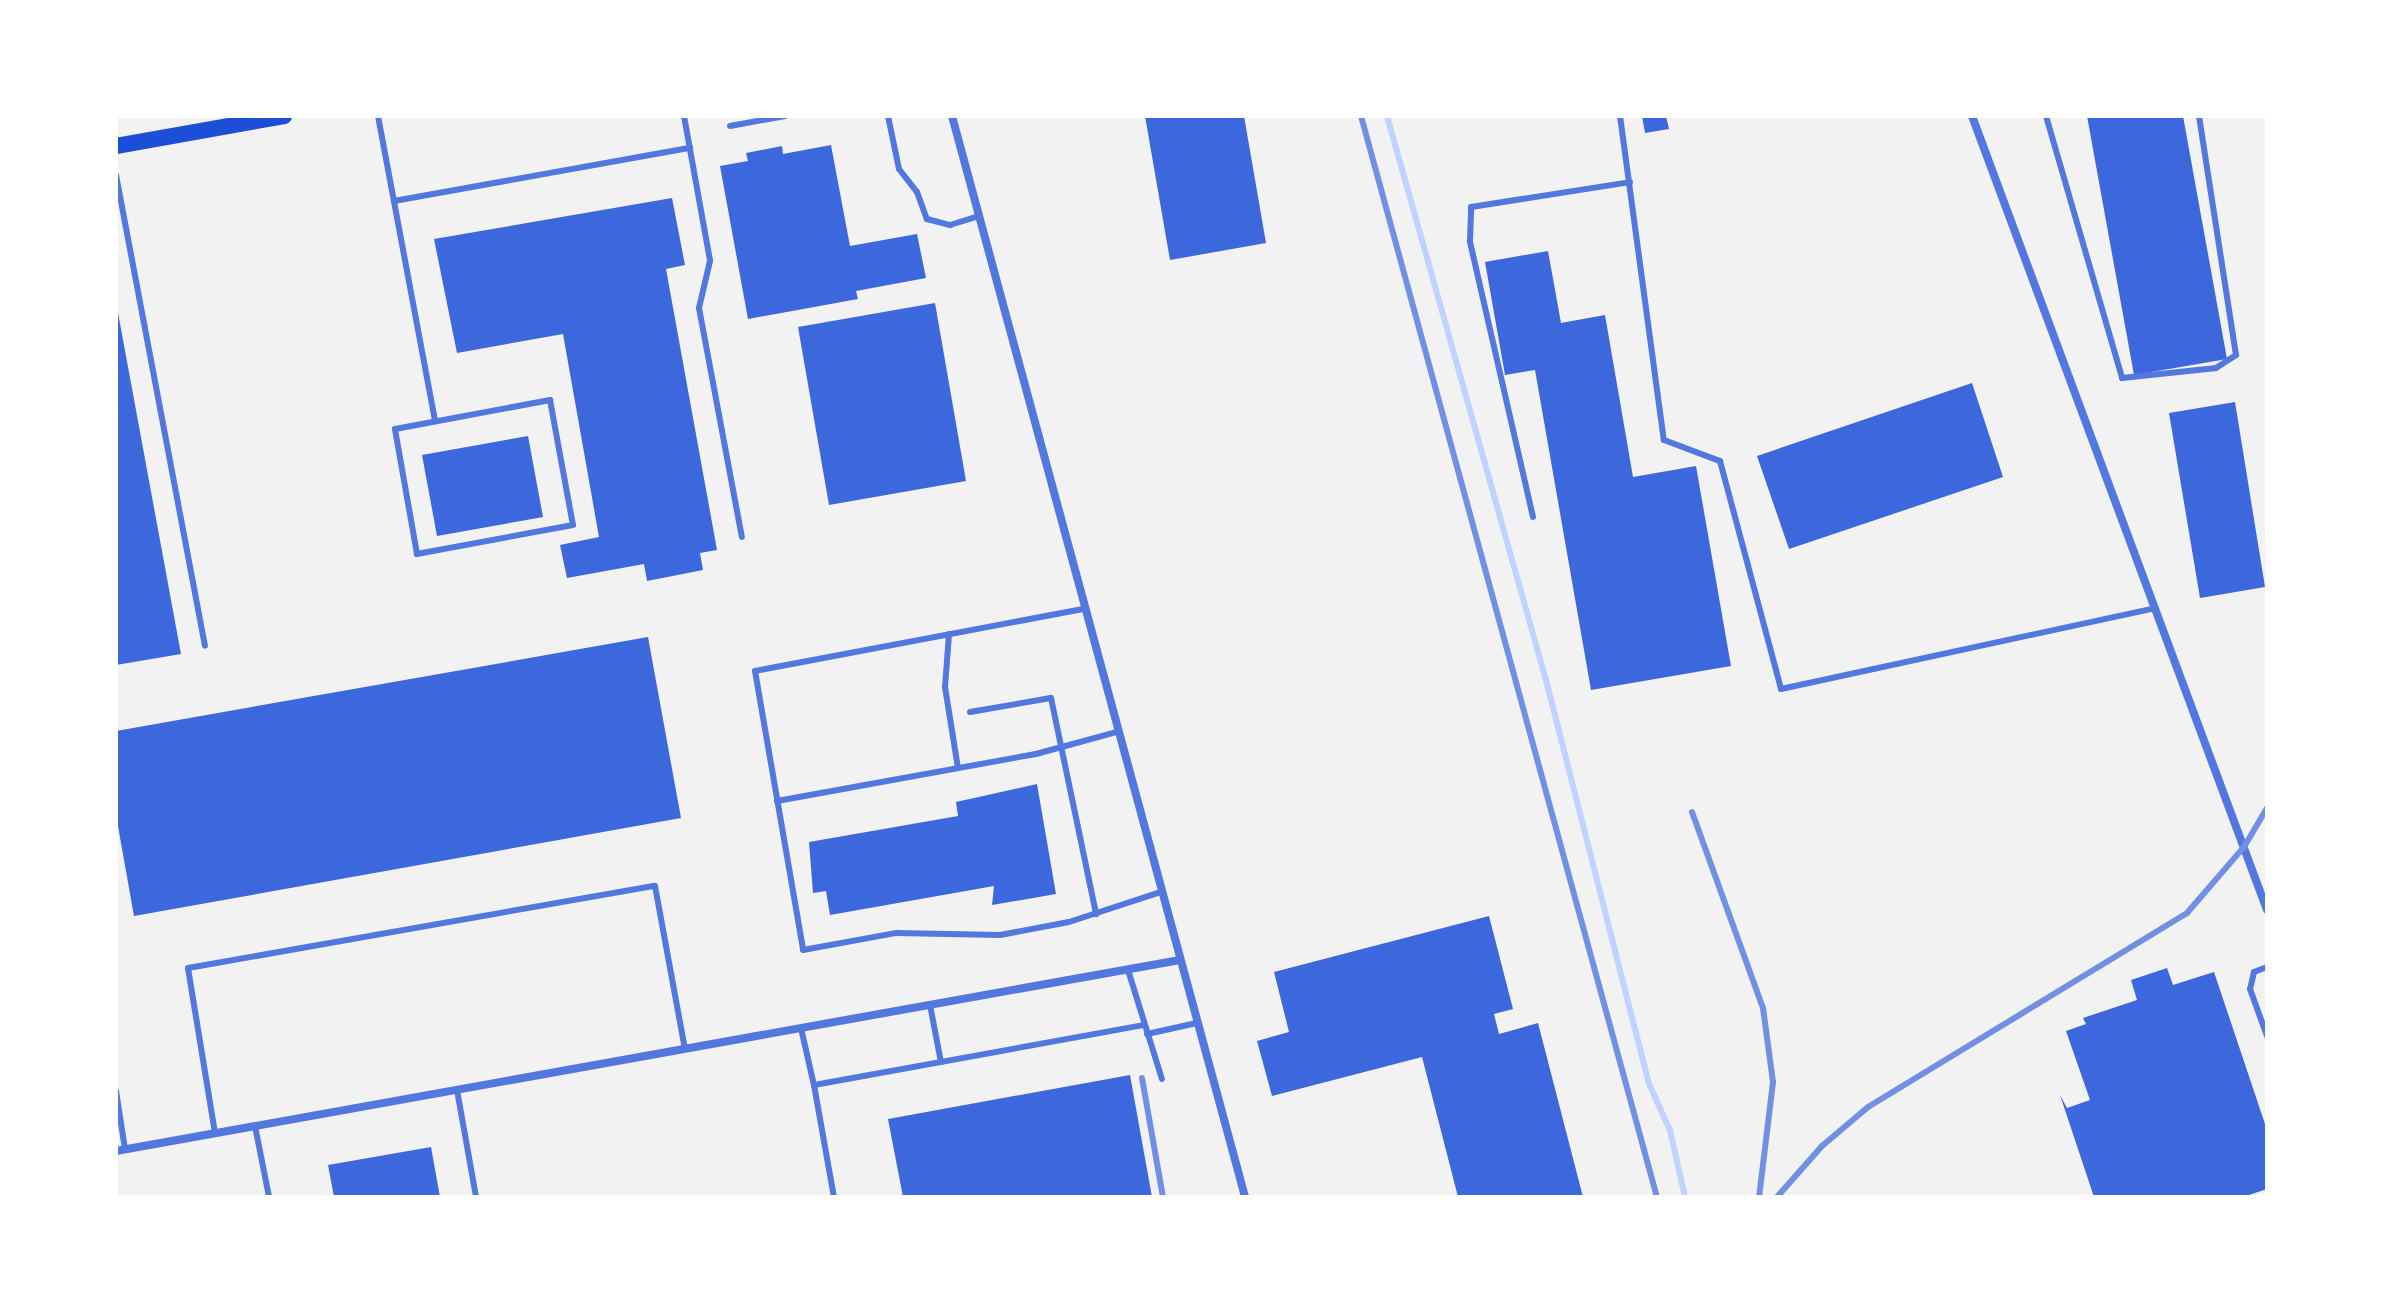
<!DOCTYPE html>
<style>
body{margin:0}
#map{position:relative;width:2383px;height:1313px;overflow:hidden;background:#f2f2f2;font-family:"IBM Plex Sans",sans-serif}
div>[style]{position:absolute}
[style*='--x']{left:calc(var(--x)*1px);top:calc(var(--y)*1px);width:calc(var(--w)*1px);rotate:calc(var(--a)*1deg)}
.stream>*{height:6px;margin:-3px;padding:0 3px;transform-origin:3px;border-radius:3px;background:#bfd3fe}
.building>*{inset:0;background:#3d67dc}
.service>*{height:6px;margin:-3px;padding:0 3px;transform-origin:3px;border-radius:3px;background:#5277de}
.minor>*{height:8px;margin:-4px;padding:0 4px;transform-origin:4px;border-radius:4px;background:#5277de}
.secondary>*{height:16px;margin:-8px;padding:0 8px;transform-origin:8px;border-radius:8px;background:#1d4ed8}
.rail>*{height:6px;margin:-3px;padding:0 3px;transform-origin:3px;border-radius:3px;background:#7290e2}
span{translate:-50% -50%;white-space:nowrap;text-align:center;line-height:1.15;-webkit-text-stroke:6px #fff;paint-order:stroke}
.frame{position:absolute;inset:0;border:118px solid #fff;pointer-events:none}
</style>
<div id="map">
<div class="stream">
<i style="--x:1387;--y:116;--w:586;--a:74.26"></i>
<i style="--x:1546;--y:680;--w:417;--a:75.7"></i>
<i style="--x:1649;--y:1084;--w:51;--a:65.5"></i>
<i style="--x:1670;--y:1130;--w:69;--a:77.4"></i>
</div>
<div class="building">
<i style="clip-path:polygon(1145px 116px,1244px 116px,1266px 243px,1170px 260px)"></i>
<i style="clip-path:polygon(1642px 116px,1666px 116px,1669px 129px,1645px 133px)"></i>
<i style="clip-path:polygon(2087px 116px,2183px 116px,2227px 359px,2134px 375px)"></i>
<i style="clip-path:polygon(831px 145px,850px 246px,917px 234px,926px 278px,856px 291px,858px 299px,748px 319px,720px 166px,748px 161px,746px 153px,782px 146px,783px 154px)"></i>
<i style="clip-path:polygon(672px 198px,685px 265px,666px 269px,717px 550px,700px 553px,703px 570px,647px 581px,644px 564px,567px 578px,560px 545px,599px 537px,563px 334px,457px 353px,434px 239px)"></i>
<i style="clip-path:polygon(1548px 251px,1561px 323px,1605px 315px,1633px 477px,1696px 466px,1731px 666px,1591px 690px,1535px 370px,1505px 375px,1485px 262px)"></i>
<i style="clip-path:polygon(116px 302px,181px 654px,116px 665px)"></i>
<i style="clip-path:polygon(935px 303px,966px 481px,829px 505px,798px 327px)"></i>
<i style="clip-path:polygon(1972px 383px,2003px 477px,1789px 549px,1757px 456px)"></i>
<i style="clip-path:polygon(2235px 402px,2265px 587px,2200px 598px,2169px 413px)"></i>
<i style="clip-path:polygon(528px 436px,543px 517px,437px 536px,422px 455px)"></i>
<i style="clip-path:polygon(648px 637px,681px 818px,134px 916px,116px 815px,116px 731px)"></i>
<i style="clip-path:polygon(1037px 784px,1056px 894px,992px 905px,994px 886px,830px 915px,826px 891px,813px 893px,809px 842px,958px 816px,956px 802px)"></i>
<i style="clip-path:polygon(1489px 916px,1513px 1009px,1494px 1014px,1499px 1034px,1538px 1023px,1583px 1197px,1458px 1197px,1422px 1057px,1272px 1096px,1257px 1041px,1289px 1032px,1274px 972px)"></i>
<i style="clip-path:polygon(2167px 968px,2173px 985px,2214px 972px,2267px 1130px,2267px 1189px,2243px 1197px,2094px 1197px,2060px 1095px,2067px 1108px,2090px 1100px,2066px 1031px,2086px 1024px,2083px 1018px,2137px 1000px,2131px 980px)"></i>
<i style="clip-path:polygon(1130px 1075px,1152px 1197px,903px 1197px,888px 1119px)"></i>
<i style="clip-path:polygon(431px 1147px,440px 1197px,334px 1197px,328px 1165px)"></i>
</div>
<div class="service">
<i style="--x:378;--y:116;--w:310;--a:79.4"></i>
<i style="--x:684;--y:116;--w:147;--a:79.8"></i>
<i style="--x:710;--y:261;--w:48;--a:103.2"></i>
<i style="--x:699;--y:308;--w:233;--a:79.4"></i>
<i style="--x:888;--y:116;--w:54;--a:78.3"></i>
<i style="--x:899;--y:169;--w:29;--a:52"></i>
<i style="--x:917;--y:192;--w:29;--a:70"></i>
<i style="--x:927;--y:219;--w:24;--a:15"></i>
<i style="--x:950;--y:225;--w:30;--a:-17"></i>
<i style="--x:1620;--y:116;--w:327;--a:82.3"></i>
<i style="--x:1664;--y:440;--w:60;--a:20.6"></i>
<i style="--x:1720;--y:461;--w:236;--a:75"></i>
<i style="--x:1781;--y:689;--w:383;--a:-12.2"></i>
<i style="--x:2046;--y:116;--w:273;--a:73.8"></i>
<i style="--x:2122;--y:378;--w:95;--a:-6.1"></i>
<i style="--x:2216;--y:368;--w:24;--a:-33"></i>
<i style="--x:2236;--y:355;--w:242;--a:-98.8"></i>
<i style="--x:730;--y:126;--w:56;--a:-10.3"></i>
<i style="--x:116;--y:175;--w:479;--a:79.3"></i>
<i style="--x:394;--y:201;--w:301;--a:-10.2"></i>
<i style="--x:550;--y:400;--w:127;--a:79.6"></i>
<i style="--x:573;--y:525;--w:159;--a:169.5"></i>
<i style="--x:417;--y:554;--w:127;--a:-100"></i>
<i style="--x:395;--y:429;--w:158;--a:-10.6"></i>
<i style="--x:1533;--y:517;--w:283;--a:-102.9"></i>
<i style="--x:1470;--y:241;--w:34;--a:-88"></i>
<i style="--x:1471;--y:207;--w:161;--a:-8.9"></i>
<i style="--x:1083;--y:609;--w:334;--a:169.3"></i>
<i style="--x:755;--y:671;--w:283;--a:80.2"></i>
<i style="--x:803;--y:950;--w:95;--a:-10.4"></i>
<i style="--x:896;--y:933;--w:104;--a:1.1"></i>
<i style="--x:1000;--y:935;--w:70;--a:-10.7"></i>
<i style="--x:1069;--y:922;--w:97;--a:-18.1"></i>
<i style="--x:949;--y:634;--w:53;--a:94.3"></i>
<i style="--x:945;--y:687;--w:82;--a:80.9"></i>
<i style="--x:970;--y:712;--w:82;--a:-9.8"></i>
<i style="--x:1051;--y:698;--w:221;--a:78.2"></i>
<i style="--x:777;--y:801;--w:263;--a:-10.3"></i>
<i style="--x:1036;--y:754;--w:84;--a:-15.2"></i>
<i style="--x:2267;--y:967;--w:14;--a:159"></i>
<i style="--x:2254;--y:972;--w:17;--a:103"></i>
<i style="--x:2250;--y:989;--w:50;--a:70.1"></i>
<i style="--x:1128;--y:970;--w:114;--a:72.7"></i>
<i style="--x:930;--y:1005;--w:58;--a:79.1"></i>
<i style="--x:801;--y:1028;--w:58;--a:77.2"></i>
<i style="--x:814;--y:1085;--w:336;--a:-10.3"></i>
<i style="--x:1147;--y:1034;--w:51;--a:-12.4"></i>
<i style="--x:814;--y:1085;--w:114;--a:79.9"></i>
<i style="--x:457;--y:1090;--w:109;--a:79.9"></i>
<i style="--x:116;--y:1091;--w:59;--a:81.2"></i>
<i style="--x:255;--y:1126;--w:72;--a:78.8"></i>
<i style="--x:215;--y:1133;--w:167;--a:-99.3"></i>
<i style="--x:188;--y:968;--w:474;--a:-10"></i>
<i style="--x:655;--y:886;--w:166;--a:79.6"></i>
</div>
<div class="minor">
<i style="--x:952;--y:116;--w:1120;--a:74.83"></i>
<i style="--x:1972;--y:116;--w:847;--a:69.62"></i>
<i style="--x:116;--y:1151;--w:1081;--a:-10.18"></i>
</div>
<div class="secondary">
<i style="--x:116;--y:146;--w:171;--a:-10.1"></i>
</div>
<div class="rail">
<i style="--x:1361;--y:116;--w:1121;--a:74.69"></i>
<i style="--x:1692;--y:812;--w:208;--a:70.1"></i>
<i style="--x:1763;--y:1008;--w:75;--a:82.3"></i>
<i style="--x:1773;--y:1082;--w:116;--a:96.9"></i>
<i style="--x:1142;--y:1078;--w:121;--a:80"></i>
<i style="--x:1777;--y:1197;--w:68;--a:-48.6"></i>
<i style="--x:1822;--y:1146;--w:60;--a:-40.3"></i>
<i style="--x:1868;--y:1107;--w:373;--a:-31.3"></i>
<i style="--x:2187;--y:913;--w:87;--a:-49.2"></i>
<i style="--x:2244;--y:847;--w:45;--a:-59.5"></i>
</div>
<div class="frame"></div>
</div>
